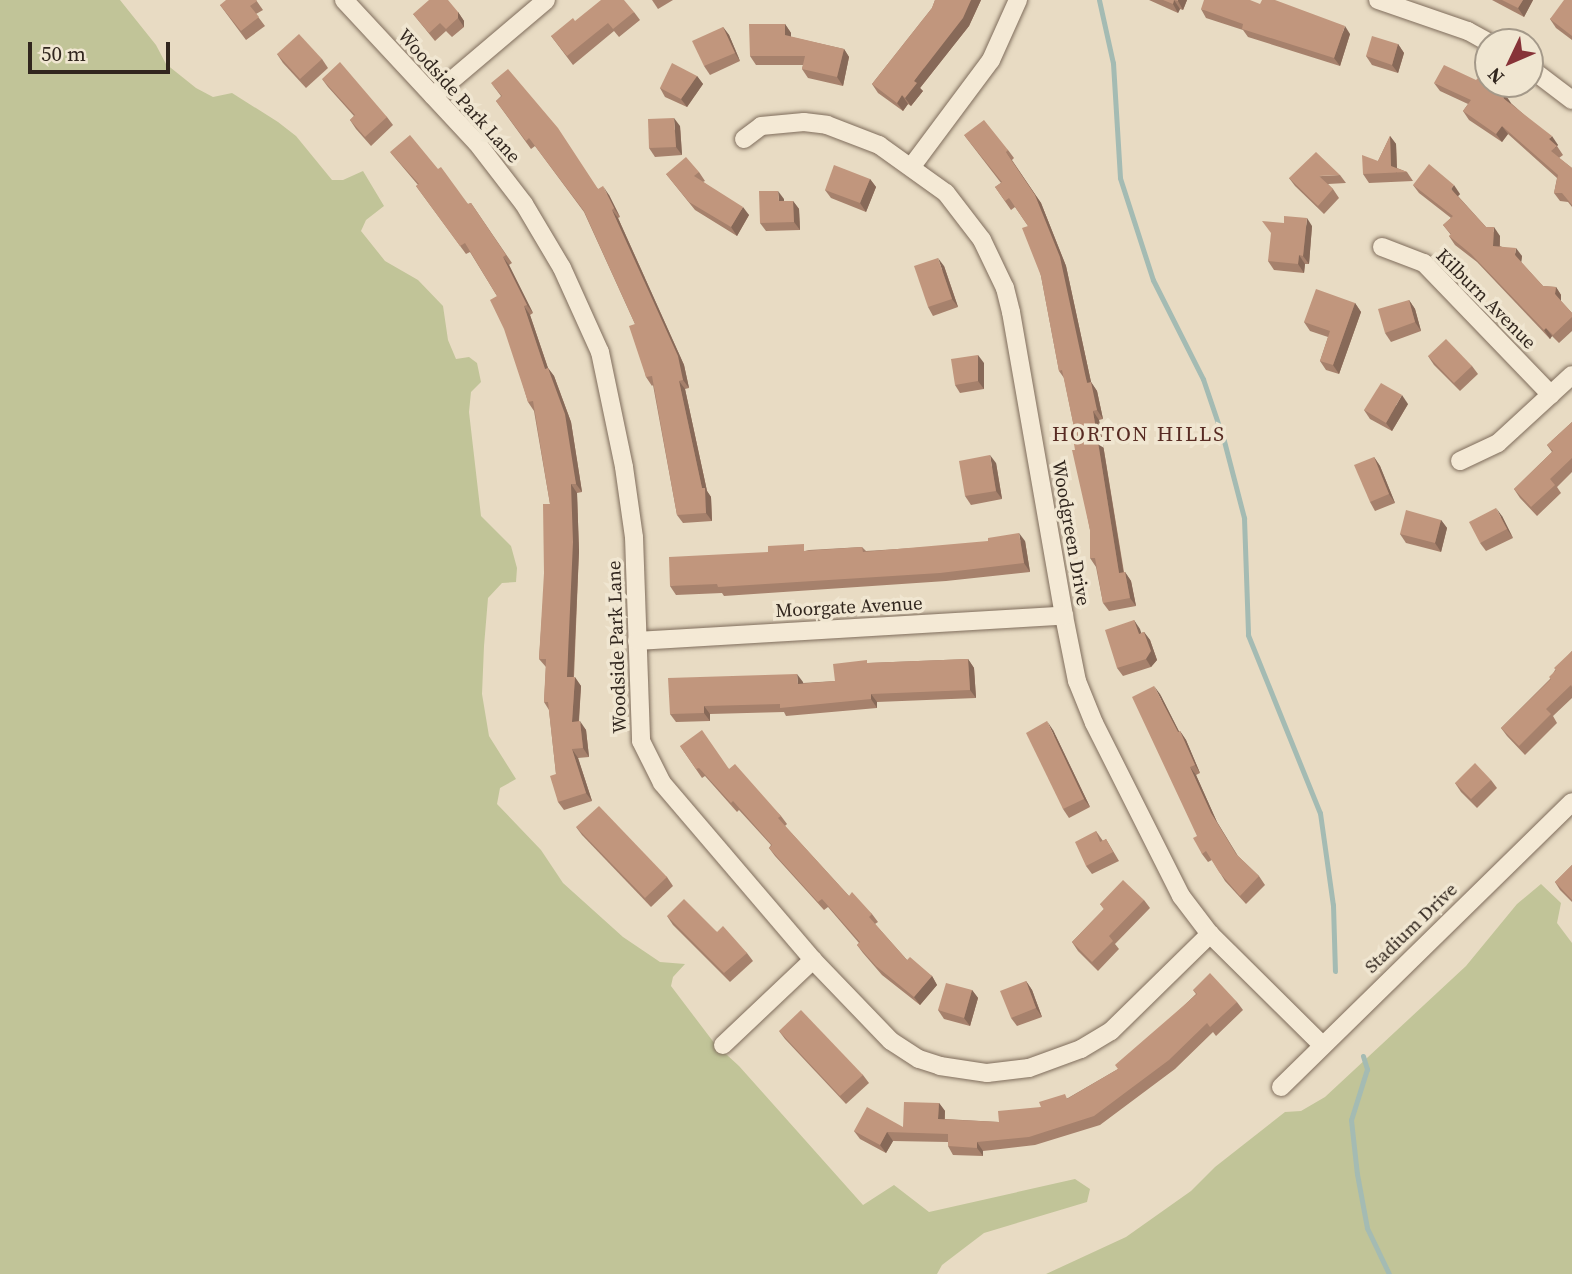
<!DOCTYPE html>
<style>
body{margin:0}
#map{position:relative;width:1572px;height:1274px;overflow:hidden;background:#e8dbc3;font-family:"Source Serif 4",serif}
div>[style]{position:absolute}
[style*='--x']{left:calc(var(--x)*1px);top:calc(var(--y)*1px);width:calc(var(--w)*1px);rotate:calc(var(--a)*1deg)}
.green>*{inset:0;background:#c1c498}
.stream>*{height:5px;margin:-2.5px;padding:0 2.5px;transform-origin:2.5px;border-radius:2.5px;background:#a4bbb3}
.roads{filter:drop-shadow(0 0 2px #7f6d5c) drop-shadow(0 0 2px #7f6d5c)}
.street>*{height:18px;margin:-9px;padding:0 9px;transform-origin:9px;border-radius:9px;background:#f4e9d5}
.wall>*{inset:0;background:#a6816c}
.shaded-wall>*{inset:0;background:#876958}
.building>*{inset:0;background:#c1967d}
span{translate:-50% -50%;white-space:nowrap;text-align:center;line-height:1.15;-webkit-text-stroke:7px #f0e6d1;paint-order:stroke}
.street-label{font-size:19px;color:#31261e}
.neighbourhood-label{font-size:21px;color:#582b23;letter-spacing:2px}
.north{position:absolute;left:1474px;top:28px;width:70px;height:70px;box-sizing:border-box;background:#f0e6d1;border:2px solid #a49989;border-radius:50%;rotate:226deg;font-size:19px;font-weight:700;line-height:28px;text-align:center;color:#31261e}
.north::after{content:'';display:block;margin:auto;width:24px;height:32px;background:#873338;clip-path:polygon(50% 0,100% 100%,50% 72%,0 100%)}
.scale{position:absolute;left:28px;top:42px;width:142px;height:32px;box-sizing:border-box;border:4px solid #31261e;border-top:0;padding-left:9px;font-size:21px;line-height:24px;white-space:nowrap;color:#31261e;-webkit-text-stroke:5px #f0e6d1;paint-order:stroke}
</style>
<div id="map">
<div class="green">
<i style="clip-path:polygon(0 0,120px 0,156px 45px,166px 64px,196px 88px,213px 97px,232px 93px,278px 122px,296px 136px,332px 180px,343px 180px,363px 171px,384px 206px,366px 220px,361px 231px,385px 261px,418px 280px,443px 306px,448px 340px,456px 359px,469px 357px,477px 363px,481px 382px,471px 392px,469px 412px,481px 516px,511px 546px,517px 568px,516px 582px,502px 583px,488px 598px,484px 646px,482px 694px,489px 736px,516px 779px,500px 788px,497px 804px,541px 850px,563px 883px,623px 937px,660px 962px,685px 964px,673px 977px,671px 986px,715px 1044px,739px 1066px,863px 1205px,894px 1185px,929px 1212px,1075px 1179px,1090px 1189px,1087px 1202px,984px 1233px,942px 1265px,937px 1274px,0 1274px)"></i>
<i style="clip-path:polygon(1541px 884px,1561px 903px,1557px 923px,1572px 943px,1572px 1274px,1046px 1274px,1126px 1237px,1191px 1191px,1215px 1167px,1285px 1112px,1301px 1111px,1325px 1097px,1466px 966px,1517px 904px)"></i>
</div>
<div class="stream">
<i style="--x:1099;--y:0;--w:65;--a:77.5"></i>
<i style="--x:1113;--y:63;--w:115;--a:86.5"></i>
<i style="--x:1120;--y:178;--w:107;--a:72.1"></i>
<i style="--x:1153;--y:280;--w:111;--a:63.2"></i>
<i style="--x:1203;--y:379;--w:65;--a:71.3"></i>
<i style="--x:1224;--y:441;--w:80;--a:75.4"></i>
<i style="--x:1244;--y:518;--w:117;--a:88"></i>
<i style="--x:1248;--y:635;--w:192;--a:68"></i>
<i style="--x:1320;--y:813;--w:93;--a:82"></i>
<i style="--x:1333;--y:905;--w:66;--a:88.3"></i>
<i style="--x:1363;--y:1056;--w:14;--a:73"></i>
<i style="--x:1367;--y:1069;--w:53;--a:107.4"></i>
<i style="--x:1351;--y:1120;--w:54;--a:83.7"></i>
<i style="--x:1357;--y:1174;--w:55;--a:79.5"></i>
<i style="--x:1367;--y:1228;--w:51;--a:64.4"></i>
</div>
<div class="roads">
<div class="street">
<i style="--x:344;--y:0;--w:195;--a:47.1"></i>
<i style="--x:477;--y:143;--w:77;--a:52.4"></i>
<i style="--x:524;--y:204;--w:74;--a:59.3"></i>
<i style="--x:562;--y:268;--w:92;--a:65.7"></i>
<i style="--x:600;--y:352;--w:117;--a:78.2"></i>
<i style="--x:624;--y:467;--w:71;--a:81.9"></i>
<i style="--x:634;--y:537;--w:204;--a:88"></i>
<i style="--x:641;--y:741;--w:47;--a:63.4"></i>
<i style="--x:662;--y:783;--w:233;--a:49.5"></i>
<i style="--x:813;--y:960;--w:112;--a:46.1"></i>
<i style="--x:891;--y:1041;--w:33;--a:33"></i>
<i style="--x:919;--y:1059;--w:22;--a:18"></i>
<i style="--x:940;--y:1066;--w:48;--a:8.5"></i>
<i style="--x:987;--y:1073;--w:42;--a:-6.8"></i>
<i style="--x:1029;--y:1068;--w:55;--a:-20.1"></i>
<i style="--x:1081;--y:1049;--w:35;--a:-31"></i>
<i style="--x:1111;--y:1031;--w:139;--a:-44.4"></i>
<i style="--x:1378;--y:0;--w:95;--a:19"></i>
<i style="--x:1468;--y:31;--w:23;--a:29"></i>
<i style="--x:1530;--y:68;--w:53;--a:37.3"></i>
<i style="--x:433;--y:96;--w:148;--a:-40.3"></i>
<i style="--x:744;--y:139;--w:21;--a:-37"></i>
<i style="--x:761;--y:126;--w:43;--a:-5.3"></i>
<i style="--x:804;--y:122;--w:23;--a:7"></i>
<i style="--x:827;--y:125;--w:56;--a:21"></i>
<i style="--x:879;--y:145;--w:82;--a:35.6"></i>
<i style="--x:946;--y:193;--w:59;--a:52.5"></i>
<i style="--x:982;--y:240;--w:53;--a:64.4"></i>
<i style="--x:1005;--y:288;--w:25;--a:76"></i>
<i style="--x:1011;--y:312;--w:309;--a:80.1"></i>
<i style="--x:1064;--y:616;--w:66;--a:78.7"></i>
<i style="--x:1077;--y:681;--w:45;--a:68"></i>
<i style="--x:1094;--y:723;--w:194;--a:63.3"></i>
<i style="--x:1181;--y:896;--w:48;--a:52.7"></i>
<i style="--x:1210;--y:934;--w:158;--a:44.7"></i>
<i style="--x:912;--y:166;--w:132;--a:-53.3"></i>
<i style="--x:991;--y:60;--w:66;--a:-65.8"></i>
<i style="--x:1382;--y:247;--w:45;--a:20.9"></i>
<i style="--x:1424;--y:263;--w:183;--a:46.1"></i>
<i style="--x:1460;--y:461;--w:42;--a:-25.3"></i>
<i style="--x:1498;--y:443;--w:100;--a:-42.6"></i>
<i style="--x:637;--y:641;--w:428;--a:-3.4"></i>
<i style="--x:723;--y:1045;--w:124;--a:-43.4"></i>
<i style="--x:1281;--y:1087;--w:407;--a:-44.4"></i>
</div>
</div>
<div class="wall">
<i style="clip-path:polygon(256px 0,263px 10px,256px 14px,265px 26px,246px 40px,220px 5px)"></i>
<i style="clip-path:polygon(652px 0,673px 0,658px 9px)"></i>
<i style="clip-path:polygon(935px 0,981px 0,969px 26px,920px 88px,923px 91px,911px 106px,908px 104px,903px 111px,878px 93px,872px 84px,932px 8px)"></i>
<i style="clip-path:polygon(1149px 0,1187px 0,1183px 10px,1180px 9px,1178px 13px)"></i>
<i style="clip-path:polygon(1492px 0,1533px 0,1524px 17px)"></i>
<i style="clip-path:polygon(1572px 0,1572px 40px,1556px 28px,1550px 19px)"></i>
<i style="clip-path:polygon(1201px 9px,1350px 34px,1340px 66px,1248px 37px,1243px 30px,1206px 18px)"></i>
<i style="clip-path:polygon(458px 12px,464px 21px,464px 27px,452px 37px,446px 31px,435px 41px,413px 14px)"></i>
<i style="clip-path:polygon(634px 12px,640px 20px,619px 37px,614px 31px,573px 65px,551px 36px)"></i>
<i style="clip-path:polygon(785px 24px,791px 33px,791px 37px,844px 49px,849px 57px,843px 86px,808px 78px,802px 69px,803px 65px,756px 65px,750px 56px)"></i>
<i style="clip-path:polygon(723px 27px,729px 35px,740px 61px,710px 75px,704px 66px)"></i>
<i style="clip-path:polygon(1398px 44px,1404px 53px,1398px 73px,1372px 65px,1366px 56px)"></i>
<i style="clip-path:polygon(277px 54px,322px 59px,328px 68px,306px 88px,283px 63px)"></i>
<i style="clip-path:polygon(697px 76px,703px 84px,687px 107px,665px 97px,660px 88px)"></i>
<i style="clip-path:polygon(322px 79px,387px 117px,393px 125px,371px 146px,356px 129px,350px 120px,354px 116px,328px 87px)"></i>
<i style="clip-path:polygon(491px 83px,598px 189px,609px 195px,620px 217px,618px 218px,684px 365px,689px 388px,685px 389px,707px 491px,711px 497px,712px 521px,683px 523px,677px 515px,653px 385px,652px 386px,646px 377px,635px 324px,584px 212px,535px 146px,531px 149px,496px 101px,501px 96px)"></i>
<i style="clip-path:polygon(1434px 83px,1511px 103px,1558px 145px,1557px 146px,1563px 155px,1559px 158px,1572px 168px,1572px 207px,1568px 202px,1560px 201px,1554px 193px,1557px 178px,1508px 134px,1502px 142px,1469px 120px,1463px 111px,1468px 104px,1440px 91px)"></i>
<i style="clip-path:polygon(680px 126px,682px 155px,655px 157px,649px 148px)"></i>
<i style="clip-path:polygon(964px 135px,1008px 150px,1014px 158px,1012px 160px,1041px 203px,1066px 266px,1091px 382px,1097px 391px,1103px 419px,1099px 420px,1124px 572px,1125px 572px,1131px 581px,1136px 606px,1109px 611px,1103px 603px,1096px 567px,1090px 558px,1090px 530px,1075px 450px,1075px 432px,1064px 378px,1059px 371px,1041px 276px,1028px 226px,1015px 207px,1011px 210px,995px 187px,1001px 183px)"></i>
<i style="clip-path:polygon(1390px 136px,1396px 144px,1397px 168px,1407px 172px,1413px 181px,1369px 183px,1363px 174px,1378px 161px)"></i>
<i style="clip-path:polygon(390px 152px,468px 204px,471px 203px,512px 263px,509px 265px,533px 313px,530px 315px,548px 368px,554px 376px,571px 422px,582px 492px,577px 493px,579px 551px,574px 677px,581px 686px,579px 722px,586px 730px,589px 757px,578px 758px,592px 801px,564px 810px,558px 802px,556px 774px,549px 710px,544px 702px,546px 667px,539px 659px,550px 504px,534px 411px,528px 402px,497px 296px,470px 252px,466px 254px,416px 186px,418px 185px)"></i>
<i style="clip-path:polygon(699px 172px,705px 181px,703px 182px,749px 215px,737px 236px,695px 210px,666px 174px)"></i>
<i style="clip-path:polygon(1340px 175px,1346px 183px,1328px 184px,1333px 189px,1339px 198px,1324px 214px,1295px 186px,1289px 178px)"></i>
<i style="clip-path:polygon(870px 179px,876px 187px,866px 212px,831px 198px,825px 190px)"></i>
<i style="clip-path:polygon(1413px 185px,1460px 194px,1458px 196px,1486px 227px,1500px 236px,1500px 246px,1522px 256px,1521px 262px,1543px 286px,1556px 287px,1561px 295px,1561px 301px,1572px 313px,1572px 331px,1559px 343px,1552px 336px,1550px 339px,1477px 262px,1455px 245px,1449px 236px,1451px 235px,1443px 225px,1451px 218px,1419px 193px)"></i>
<i style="clip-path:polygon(784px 199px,784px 201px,793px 201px,799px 209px,800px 230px,766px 231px,760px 223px)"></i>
<i style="clip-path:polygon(1284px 223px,1312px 226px,1309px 264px,1305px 264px,1304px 273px,1274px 270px,1268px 261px)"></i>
<i style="clip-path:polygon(944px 266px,958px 307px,933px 316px,928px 307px)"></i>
<i style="clip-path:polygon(1409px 300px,1415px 309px,1421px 331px,1391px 342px,1385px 333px)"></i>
<i style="clip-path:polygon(1355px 303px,1361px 312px,1339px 374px,1326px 370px,1320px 361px,1328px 337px,1310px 331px,1304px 322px)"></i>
<i style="clip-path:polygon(1428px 356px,1472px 366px,1478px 374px,1460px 391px,1434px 365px)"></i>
<i style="clip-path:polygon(984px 363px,984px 389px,960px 393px,955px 385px)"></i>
<i style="clip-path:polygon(1408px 404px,1392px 431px,1370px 419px,1364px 410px)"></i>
<i style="clip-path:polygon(1572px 422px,1572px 472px,1557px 487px,1561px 493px,1537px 516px,1520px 498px,1514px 489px,1552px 452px,1547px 445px)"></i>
<i style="clip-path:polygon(1374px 457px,1380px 466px,1395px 503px,1375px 511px,1370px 502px)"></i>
<i style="clip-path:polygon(996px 463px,1002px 499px,971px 505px,965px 496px)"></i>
<i style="clip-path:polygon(1502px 516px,1513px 538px,1486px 551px,1480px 543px)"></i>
<i style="clip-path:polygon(1441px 520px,1447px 528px,1441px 552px,1406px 543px,1400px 534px)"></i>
<i style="clip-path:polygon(1025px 541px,1030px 572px,946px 581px,724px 596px,722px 593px,676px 595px,670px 586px,809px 550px,862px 547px,866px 551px)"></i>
<i style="clip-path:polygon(1134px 620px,1141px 633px,1144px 632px,1150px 640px,1157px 660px,1151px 667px,1123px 676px,1117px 668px)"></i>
<i style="clip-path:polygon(1572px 651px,1572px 698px,1553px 716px,1557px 723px,1525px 755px,1507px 736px,1501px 728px,1550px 679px,1555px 670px)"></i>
<i style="clip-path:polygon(968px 659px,974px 668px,976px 698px,877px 702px,877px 708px,786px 716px,784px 712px,710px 714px,710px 721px,676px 722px,670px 714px,803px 682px,803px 683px,835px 681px,868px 663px)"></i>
<i style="clip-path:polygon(1160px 694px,1179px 732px,1180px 731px,1186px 740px,1200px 773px,1196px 775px,1217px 822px,1238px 856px,1259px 876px,1265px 885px,1246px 904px,1225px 881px,1212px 860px,1208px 862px,1202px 854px)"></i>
<i style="clip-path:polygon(1053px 730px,1090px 807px,1069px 818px,1063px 809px)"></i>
<i style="clip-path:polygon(680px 746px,729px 769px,781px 816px,787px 824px,785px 826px,849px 896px,872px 914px,878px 922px,875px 924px,907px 960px,932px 976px,937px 985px,920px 1005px,882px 975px,863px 953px,857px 945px,859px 943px,828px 907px,824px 910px,775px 856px,769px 848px,771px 845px,739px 810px,737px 812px,705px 776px,702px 778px)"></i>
<i style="clip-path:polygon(1491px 780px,1497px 788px,1477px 808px,1461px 792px,1455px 783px)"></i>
<i style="clip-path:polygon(576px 827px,667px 877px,673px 886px,651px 907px,582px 835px)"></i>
<i style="clip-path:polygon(1096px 831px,1103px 841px,1106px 839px,1119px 861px,1092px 874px,1086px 866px)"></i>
<i style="clip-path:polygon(1572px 865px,1572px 902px,1560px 890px,1555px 882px)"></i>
<i style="clip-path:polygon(1144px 900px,1150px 908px,1115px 944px,1119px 949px,1098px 971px,1078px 951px,1072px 942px,1104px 909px,1100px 904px)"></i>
<i style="clip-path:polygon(667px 916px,717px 932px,747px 953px,753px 961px,730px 982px,673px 925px)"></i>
<i style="clip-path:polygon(1026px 981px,1032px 990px,1042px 1017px,1017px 1026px,1011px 1018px)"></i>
<i style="clip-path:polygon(972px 990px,978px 998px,970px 1026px,944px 1019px,938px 1010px)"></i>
<i style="clip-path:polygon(1193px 990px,1237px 1002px,1243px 1010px,1216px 1036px,1213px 1032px,1175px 1069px,1100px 1125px,1035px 1145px,983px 1151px,983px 1156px,953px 1155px,948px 1146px,948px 1142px,893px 1141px,886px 1153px,860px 1139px,854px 1131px,903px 1127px,939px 1103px,945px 1111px,945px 1119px,999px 1122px,1068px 1098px,1118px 1069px,1196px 994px)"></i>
<i style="clip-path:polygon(779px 1031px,863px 1075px,869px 1083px,846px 1104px,785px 1039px)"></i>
</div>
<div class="shaded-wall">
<i style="clip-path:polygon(971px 0,981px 0,969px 26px,920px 88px,923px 91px,911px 106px,905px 98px,914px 81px)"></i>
<i style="clip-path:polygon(1174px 0,1180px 9px,1178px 13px,1173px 4px)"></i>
<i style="clip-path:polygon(1178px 0,1187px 0,1183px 10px,1178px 1px)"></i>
<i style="clip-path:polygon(1523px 0,1533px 0,1524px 17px,1518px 8px)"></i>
<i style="clip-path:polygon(458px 12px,464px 21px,464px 27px,458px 18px)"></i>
<i style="clip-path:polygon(785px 24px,791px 33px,791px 44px,785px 35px)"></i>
<i style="clip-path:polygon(1345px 26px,1350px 34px,1340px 66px,1334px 58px)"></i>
<i style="clip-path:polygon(723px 27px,729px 35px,740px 61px,735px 53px)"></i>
<i style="clip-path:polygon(1398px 44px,1404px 53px,1398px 73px,1392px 65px)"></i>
<i style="clip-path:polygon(844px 49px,849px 57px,843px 86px,837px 77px)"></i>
<i style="clip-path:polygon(697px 76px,703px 84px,687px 107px,681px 99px)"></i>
<i style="clip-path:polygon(1505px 94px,1511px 103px,1509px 106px,1503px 98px)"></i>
<i style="clip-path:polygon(902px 95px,908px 104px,903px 111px,897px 103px)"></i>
<i style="clip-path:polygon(674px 118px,680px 126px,682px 155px,676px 147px)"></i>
<i style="clip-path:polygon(1502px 126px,1508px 134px,1502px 142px,1496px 134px)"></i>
<i style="clip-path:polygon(1390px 136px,1396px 144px,1397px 173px,1391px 166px)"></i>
<i style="clip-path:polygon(1552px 136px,1558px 145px,1555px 148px,1549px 139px)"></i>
<i style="clip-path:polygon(1006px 152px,1041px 203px,1066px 266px,1091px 382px,1097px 391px,1103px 419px,1097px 410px)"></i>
<i style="clip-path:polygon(870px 179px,876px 187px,866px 212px,860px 203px)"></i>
<i style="clip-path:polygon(1454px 185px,1460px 194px,1457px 197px,1451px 189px)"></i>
<i style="clip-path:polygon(603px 186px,609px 195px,620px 217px,614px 208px)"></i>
<i style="clip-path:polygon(778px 191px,784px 199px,784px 210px,779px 201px)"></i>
<i style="clip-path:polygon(793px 201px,799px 209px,800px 230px,794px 222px)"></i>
<i style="clip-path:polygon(743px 207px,749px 215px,737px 236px,731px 227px)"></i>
<i style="clip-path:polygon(612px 210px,618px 218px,684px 365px,689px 388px,683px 380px)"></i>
<i style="clip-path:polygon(1307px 218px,1312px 226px,1309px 264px,1303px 256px)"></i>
<i style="clip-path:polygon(1494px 227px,1500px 236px,1499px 254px,1493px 246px)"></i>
<i style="clip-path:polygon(1516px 248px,1522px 256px,1521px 264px,1515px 255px)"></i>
<i style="clip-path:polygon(1299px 255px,1305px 264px,1304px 273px,1298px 264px)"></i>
<i style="clip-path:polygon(503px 257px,509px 265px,533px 313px,527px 305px)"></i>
<i style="clip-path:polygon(938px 258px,944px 266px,958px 307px,952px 299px)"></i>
<i style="clip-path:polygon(1556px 287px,1561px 295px,1561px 303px,1555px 294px)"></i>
<i style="clip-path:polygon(1409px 300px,1415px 309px,1421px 331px,1415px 322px)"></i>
<i style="clip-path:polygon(1355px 303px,1361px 312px,1339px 374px,1333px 365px)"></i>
<i style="clip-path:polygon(524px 306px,530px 315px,551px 377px,545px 369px)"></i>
<i style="clip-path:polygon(1546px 328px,1552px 336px,1550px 339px,1544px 330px)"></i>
<i style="clip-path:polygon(978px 355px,984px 363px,984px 389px,978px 381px)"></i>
<i style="clip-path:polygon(548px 368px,554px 376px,571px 422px,582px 492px,576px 484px)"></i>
<i style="clip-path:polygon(679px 381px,685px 389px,707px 491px,711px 497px,712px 521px,706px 513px,702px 488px)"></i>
<i style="clip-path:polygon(1402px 395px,1408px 404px,1392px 431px,1386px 423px)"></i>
<i style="clip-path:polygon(1093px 411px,1099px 420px,1125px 582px,1119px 573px)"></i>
<i style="clip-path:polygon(990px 455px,996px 463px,1002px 499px,996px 491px)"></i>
<i style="clip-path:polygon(1374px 457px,1380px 466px,1395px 503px,1389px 494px)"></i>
<i style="clip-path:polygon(571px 484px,577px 493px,579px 551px,573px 685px,567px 677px)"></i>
<i style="clip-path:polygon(1496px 508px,1502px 516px,1513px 538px,1507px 529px)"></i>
<i style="clip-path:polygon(1441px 520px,1447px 528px,1441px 552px,1435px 543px)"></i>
<i style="clip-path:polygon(1019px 533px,1025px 541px,1030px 572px,1024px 563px)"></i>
<i style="clip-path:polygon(1125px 572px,1131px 581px,1136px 606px,1130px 598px)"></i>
<i style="clip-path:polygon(1134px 620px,1140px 629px,1144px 642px,1139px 634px)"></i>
<i style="clip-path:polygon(1144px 632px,1150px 640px,1157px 660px,1151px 667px,1146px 659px)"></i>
<i style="clip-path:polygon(968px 659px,974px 668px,976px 698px,970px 690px)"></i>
<i style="clip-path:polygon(797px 674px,803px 682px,804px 692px,798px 684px)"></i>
<i style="clip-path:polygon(575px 677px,581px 686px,578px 731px,572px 722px)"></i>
<i style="clip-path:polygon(1154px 686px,1160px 694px,1184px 741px,1178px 732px)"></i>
<i style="clip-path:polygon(871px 694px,877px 702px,877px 708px,871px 699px)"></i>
<i style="clip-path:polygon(704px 706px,710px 714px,710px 721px,704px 713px)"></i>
<i style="clip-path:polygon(580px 721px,586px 730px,589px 757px,583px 748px)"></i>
<i style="clip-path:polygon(1047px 721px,1053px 730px,1090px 807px,1084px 799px)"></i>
<i style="clip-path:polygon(1180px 731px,1186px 740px,1200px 773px,1195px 765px)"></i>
<i style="clip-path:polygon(572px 749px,578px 758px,592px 801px,586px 793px)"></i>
<i style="clip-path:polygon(1190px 767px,1196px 775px,1217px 822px,1242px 863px,1211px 813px)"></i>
<i style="clip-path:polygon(932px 976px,937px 985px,920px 1005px,914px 997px)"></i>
<i style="clip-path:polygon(1026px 981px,1032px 990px,1042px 1017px,1036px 1008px)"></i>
<i style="clip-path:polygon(972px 990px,978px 998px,970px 1026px,964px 1018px)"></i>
<i style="clip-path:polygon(939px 1103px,945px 1111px,944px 1127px,938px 1119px)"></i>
<i style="clip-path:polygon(887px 1132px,893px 1141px,886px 1153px,880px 1145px)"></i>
<i style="clip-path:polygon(977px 1142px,983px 1151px,983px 1156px,977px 1148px)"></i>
</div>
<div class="building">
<i style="clip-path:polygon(226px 0,256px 0,257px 1px,250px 6px,259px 17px,241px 31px,220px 5px)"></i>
<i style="clip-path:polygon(429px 0,448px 0,458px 12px,458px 18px,446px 29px,440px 23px,429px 33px,413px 14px)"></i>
<i style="clip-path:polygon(601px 0,624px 0,634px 12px,613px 29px,608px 23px,567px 56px,551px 36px,573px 18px,575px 21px)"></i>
<i style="clip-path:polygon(935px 0,971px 0,963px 18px,914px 81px,917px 83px,905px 98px,902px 95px,897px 103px,872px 84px,932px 8px)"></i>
<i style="clip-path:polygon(1163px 0,1178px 0,1178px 1px,1174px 0,1173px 4px)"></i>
<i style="clip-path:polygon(1204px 0,1250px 0,1260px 4px,1262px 0,1275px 0,1345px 26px,1334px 58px,1242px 29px,1243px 24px,1201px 9px)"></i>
<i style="clip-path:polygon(1502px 0,1523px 0,1518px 8px)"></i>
<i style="clip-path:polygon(1564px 0,1572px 0,1572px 36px,1550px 19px)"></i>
<i style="clip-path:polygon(749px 24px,785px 24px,785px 35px,844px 49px,837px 77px,802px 69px,805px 56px,750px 56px)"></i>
<i style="clip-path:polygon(723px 27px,735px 53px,704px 66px,692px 41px)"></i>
<i style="clip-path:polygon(299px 34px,322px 59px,300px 79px,277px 54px)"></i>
<i style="clip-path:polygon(1372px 36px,1398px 44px,1392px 65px,1366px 56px)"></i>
<i style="clip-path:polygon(340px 62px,387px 117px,365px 137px,350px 120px,355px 115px,322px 79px)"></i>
<i style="clip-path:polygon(672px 63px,697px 76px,681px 99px,660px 88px)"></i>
<i style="clip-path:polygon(1444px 65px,1476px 80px,1479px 77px,1505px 94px,1503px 98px,1552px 136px,1549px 139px,1557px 146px,1551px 151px,1572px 168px,1572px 205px,1562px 193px,1554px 193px,1558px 175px,1502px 126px,1496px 134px,1463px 111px,1471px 100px,1434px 83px)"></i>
<i style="clip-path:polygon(508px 69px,558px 128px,598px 189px,603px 186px,614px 208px,612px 210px,678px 356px,683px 380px,679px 381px,702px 488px,705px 488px,706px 513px,677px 515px,652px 376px,646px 377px,629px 326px,635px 324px,584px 211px,529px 138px,526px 141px,496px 101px,502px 96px,491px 83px)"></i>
<i style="clip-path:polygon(674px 118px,676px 147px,649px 148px,648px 119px)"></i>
<i style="clip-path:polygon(984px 120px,1008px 150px,1006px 152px,1035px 195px,1060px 257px,1087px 383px,1091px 382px,1097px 410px,1093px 411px,1119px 573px,1125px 572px,1130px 598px,1103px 603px,1095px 558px,1090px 558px,1090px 530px,1072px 450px,1075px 450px,1072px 432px,1075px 432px,1062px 370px,1059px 371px,1041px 276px,1022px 228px,1028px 226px,1009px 198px,1005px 201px,995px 187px,1002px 182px,964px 135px)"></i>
<i style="clip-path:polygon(410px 135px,438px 169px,441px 167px,468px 204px,471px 203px,506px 255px,503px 257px,527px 305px,524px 306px,545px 369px,548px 368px,565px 414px,576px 484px,571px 484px,573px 542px,567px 677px,575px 677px,572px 722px,580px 721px,583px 748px,572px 749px,586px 793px,558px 802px,550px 776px,556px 774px,548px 702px,544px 702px,546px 659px,539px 659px,544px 573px,543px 504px,550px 504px,533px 401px,528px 402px,504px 329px,490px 300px,497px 296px,465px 243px,460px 246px,416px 186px,419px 184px,390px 152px)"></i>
<i style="clip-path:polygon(1390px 136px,1391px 166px,1407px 172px,1363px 174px,1362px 155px,1378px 161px)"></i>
<i style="clip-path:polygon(1316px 152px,1340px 175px,1319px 176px,1333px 189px,1318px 206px,1289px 178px)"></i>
<i style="clip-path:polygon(686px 157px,699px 172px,694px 176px,743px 207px,731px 227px,689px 202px,666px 174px)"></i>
<i style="clip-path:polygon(1429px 164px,1454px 185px,1451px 189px,1486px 227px,1494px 227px,1493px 246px,1516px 248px,1515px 255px,1543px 286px,1556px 287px,1555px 294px,1572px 313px,1572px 317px,1553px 335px,1546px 328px,1544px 330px,1471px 254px,1449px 236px,1451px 234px,1443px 225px,1453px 216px,1413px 185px)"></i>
<i style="clip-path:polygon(834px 165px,870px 179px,860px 203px,825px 190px)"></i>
<i style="clip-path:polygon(759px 191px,778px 191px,779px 201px,793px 201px,794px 222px,760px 223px)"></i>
<i style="clip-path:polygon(1284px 216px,1307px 218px,1303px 256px,1299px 255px,1298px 264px,1268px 261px,1271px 233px,1262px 221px,1284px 223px)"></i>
<i style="clip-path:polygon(938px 258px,952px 299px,928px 307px,914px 266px)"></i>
<i style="clip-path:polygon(1316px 289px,1355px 303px,1333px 365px,1320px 361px,1330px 331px,1304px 322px)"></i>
<i style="clip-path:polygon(1409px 300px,1415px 322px,1385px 333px,1378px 309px)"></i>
<i style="clip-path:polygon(1446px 339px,1472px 366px,1454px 383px,1428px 356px)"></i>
<i style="clip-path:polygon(978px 355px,978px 381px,955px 385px,951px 359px)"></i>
<i style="clip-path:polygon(1381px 383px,1402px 395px,1386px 423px,1364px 410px)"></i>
<i style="clip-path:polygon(1572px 422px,1572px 458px,1550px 479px,1555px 485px,1531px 507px,1514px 489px,1553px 451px,1547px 445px)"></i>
<i style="clip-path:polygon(990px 455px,996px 491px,965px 496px,959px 461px)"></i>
<i style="clip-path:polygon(1374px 457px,1389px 494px,1370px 502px,1354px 465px)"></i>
<i style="clip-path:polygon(1496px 508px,1507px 529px,1480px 543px,1469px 522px)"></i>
<i style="clip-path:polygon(1406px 510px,1441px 520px,1435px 543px,1400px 534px)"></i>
<i style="clip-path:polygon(1019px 533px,1024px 563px,940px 573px,718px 587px,717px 584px,670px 586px,669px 557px,768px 552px,768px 546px,804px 544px,804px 551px,862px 547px,863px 552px,988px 541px,988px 538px)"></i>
<i style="clip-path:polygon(1134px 620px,1139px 634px,1144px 632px,1151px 651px,1146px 659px,1117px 668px,1105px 630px)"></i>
<i style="clip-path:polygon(1572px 651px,1572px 687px,1571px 685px,1546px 709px,1551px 714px,1519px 746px,1501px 728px,1551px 679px,1549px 677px,1556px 670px,1554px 668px)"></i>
<i style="clip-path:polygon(968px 659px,970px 690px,871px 694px,871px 699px,780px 708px,780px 704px,704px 706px,704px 713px,670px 714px,668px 678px,797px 674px,798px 684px,835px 681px,833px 664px,867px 660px,867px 663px)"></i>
<i style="clip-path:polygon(1154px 686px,1178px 732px,1180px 731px,1195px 765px,1190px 767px,1211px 813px,1236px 854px,1259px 876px,1240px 896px,1219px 872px,1206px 851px,1202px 854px,1193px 838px,1197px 836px,1132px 697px)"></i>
<i style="clip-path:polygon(1047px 721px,1084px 799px,1063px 809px,1026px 733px)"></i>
<i style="clip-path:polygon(702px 730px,729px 769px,735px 764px,781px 816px,778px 818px,849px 896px,852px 892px,872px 914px,869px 917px,907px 960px,910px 957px,932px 976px,914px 997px,876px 966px,857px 945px,860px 942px,822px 899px,818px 902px,769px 848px,772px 845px,733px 801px,731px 803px,699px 768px,696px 769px,680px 746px)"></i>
<i style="clip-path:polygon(1475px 763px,1491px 780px,1471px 799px,1455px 783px)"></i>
<i style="clip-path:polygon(599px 806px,667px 877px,645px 898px,576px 827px)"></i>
<i style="clip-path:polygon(1096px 831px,1100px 842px,1106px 839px,1113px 852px,1086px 866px,1075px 842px)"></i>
<i style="clip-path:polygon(1572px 865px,1572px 900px,1555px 882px)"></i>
<i style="clip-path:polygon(1123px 880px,1144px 900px,1109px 936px,1113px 941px,1092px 962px,1072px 942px,1104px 909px,1100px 904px)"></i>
<i style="clip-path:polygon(684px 899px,717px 932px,723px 926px,747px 953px,724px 973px,667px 916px)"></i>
<i style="clip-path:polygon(1210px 973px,1237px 1002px,1210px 1027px,1207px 1023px,1169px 1060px,1094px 1116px,1029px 1137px,977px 1142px,977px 1148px,948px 1146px,948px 1134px,887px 1132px,880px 1145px,854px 1131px,867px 1107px,903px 1127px,904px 1102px,939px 1103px,938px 1119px,999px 1122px,998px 1111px,1041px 1107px,1039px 1102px,1065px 1094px,1067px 1099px,1118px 1069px,1115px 1065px,1197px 994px,1193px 990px)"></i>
<i style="clip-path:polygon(1026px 981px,1036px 1008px,1011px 1018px,1000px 991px)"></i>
<i style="clip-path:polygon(946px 983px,972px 990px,964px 1018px,938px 1010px)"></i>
<i style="clip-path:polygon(801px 1010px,863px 1075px,840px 1096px,779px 1031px)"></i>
</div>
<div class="street-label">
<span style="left:459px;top:96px;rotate:48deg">Woodside Park Lane</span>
<span style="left:1486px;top:299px;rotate:45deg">Kilburn Avenue</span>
<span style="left:1071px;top:533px;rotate:80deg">Woodgreen Drive</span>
<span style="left:849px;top:607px;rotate:-3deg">Moorgate Avenue</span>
<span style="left:617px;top:647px;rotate:-92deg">Woodside Park Lane</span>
<span style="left:1411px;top:928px;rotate:-44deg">Stadium Drive</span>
</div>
<div class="neighbourhood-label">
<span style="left:1139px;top:434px">HORTON HILLS</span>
</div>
<div class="north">N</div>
<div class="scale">50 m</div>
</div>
